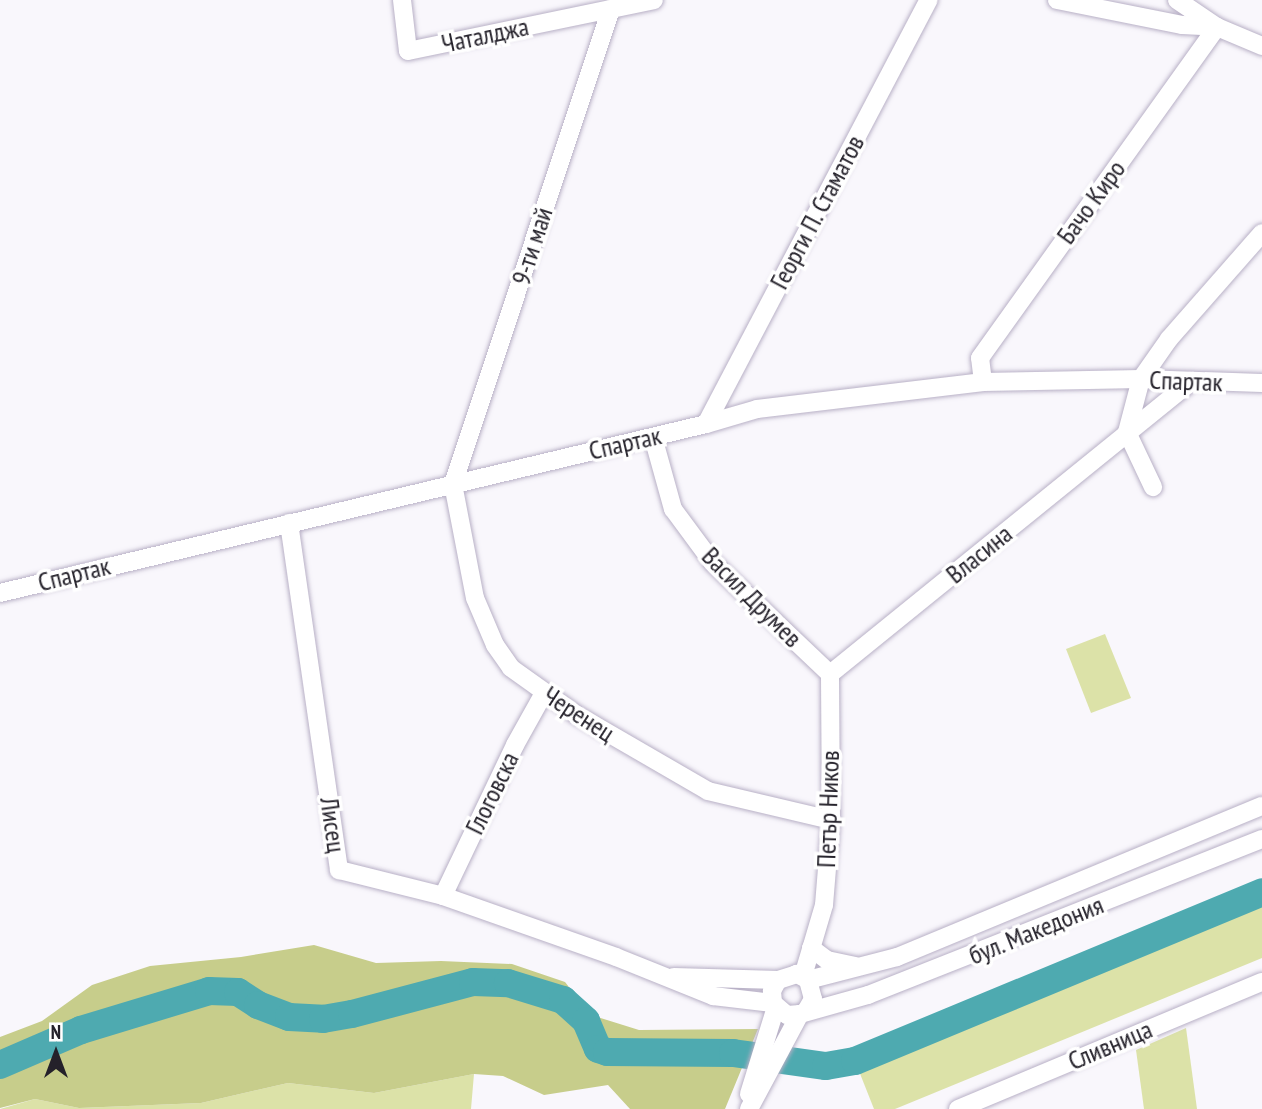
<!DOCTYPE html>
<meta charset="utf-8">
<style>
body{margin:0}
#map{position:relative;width:1262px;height:1109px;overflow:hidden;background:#f9f7fc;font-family:"PT Sans Narrow",sans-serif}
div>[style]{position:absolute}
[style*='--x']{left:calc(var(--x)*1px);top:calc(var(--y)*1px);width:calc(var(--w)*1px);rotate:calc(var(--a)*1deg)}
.green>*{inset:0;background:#dce2a8}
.forest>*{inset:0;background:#c7cd8b}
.river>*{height:28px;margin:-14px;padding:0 14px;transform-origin:14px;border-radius:14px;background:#4eaab0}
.roads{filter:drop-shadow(0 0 2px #b8b0c6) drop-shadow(0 0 2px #b8b0c6)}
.minor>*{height:18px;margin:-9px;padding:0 9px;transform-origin:9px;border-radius:9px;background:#fff}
span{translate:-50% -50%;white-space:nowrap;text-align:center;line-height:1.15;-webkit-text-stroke:7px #fff;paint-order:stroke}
.street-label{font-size:26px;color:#24212a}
.north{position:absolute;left:21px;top:1018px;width:70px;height:70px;-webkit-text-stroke:5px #fff;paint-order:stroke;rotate:0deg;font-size:19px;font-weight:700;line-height:28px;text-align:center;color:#24212a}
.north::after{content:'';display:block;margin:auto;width:24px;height:32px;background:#24212a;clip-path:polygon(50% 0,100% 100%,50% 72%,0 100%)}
</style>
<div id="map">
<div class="green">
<i style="clip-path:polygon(1105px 634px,1131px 698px,1091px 713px,1066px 649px)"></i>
<i style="clip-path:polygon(1262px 890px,1262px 958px,895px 1109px,874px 1109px,855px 1061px)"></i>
<i style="clip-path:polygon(1186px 1028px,1197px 1109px,1144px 1109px,1136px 1050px)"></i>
<i style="clip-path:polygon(474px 1074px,471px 1109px,0 1109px,35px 1099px,79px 1108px,201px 1103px,288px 1083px,374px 1093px)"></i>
</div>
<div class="forest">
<i style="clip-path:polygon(314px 945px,376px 963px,441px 961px,512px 964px,565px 982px,591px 1015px,639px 1030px,758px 1029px,725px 1109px,630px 1109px,608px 1085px,544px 1095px,503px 1076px,474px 1074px,374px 1093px,288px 1083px,201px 1103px,79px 1108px,35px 1099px,0 1108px,0 1037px,42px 1021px,92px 985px,150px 966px,241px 957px)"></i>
</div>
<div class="river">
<i style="--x:0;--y:1065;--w:88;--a:-23.4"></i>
<i style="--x:81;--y:1030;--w:134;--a:-16.9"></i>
<i style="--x:209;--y:991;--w:29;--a:2"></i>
<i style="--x:238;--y:992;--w:24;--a:33"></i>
<i style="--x:258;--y:1005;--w:33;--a:21"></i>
<i style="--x:289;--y:1017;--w:34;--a:3"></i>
<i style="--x:323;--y:1019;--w:29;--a:-10"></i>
<i style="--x:352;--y:1014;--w:125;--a:-14.8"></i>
<i style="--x:473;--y:982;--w:35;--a:2"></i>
<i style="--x:508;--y:983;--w:58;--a:17.2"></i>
<i style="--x:563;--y:1000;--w:31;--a:42"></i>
<i style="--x:586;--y:1021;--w:30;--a:67"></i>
<i style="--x:598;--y:1049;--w:9;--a:18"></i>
<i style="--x:607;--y:1052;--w:126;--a:0.5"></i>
<i style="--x:733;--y:1053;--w:94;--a:8"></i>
<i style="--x:826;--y:1066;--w:29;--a:-10"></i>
<i style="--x:855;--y:1061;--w:441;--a:-22.5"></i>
</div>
<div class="roads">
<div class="minor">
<i style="--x:402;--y:0;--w:51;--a:83.3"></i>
<i style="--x:408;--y:51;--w:251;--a:-11.7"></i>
<i style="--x:1057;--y:0;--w:127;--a:11.3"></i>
<i style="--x:1182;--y:25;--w:35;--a:3"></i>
<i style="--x:1217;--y:27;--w:49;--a:22.9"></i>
<i style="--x:1177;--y:0;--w:45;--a:34"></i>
<i style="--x:611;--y:9;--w:501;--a:108.4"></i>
<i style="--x:453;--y:484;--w:116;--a:79.1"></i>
<i style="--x:475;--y:598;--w:51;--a:66.9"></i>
<i style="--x:495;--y:645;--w:28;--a:55"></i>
<i style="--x:511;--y:668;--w:81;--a:35.5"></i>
<i style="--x:577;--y:715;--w:151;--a:30.1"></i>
<i style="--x:708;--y:791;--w:126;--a:13.3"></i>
<i style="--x:983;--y:382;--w:24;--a:-97"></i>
<i style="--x:980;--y:358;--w:407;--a:-54.4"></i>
<i style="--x:706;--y:424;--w:479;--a:-62.3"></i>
<i style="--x:1127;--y:432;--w:55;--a:-75.2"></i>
<i style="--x:1141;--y:379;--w:49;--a:-55"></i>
<i style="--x:1169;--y:339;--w:141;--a:-48.7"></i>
<i style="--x:1127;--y:432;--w:61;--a:64.7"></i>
<i style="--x:653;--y:437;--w:75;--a:74.5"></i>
<i style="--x:673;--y:509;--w:67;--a:53.5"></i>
<i style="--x:713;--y:563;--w:161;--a:43.5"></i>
<i style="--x:289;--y:523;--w:351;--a:81.8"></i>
<i style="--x:339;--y:870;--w:107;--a:14"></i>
<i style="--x:443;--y:896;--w:183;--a:19.4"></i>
<i style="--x:616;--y:957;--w:105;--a:21.9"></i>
<i style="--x:713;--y:996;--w:60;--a:6.7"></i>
<i style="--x:0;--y:593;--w:726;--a:-13.46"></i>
<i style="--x:706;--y:424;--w:53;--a:-16.4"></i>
<i style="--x:757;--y:409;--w:228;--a:-6.8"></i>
<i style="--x:983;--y:382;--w:158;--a:-1.1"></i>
<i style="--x:1141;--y:379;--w:121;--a:1.9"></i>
<i style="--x:830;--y:674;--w:466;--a:-39"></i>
<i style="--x:443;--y:896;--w:167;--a:-64.5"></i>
<i style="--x:515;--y:745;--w:60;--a:-60.9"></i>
<i style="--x:811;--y:948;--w:20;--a:37"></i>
<i style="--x:827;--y:960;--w:29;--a:12"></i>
<i style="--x:803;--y:976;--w:74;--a:-73.5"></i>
<i style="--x:824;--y:905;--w:85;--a:-85.3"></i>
<i style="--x:831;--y:820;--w:146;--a:-90.4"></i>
<i style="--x:674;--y:977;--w:104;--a:1.7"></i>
<i style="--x:808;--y:980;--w:92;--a:-14.5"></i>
<i style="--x:897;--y:957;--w:395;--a:-22.5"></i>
<i style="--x:806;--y:1011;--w:14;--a:-60"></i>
<i style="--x:813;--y:999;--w:20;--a:-105"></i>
<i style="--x:808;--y:980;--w:13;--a:-151"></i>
<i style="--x:797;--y:974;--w:20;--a:162"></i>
<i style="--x:778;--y:980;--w:13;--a:119"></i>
<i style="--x:772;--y:991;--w:12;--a:85"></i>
<i style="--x:773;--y:1003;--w:18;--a:41"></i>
<i style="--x:787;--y:1015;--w:13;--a:-4"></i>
<i style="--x:800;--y:1014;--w:71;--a:-15.6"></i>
<i style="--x:868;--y:995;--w:424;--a:-21.6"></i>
<i style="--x:749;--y:1094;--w:91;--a:-72.8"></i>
<i style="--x:749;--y:1109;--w:108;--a:-61.8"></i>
<i style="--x:958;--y:1109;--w:329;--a:-22.7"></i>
</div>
</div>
<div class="street-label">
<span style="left:485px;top:35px;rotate:-12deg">Чаталджа</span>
<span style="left:1091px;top:202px;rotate:-54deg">Бачо Киро</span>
<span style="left:817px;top:212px;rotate:-62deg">Георги П. Стаматов</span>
<span style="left:532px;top:246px;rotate:-72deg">9-ти май</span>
<span style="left:1186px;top:381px;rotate:2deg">Спартак</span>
<span style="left:625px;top:443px;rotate:-13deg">Спартак</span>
<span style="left:979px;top:554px;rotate:-39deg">Власина</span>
<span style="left:74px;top:574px;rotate:-14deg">Спартак</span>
<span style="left:752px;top:597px;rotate:45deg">Васил Друмев</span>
<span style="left:579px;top:714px;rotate:33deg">Черенец</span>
<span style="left:492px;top:793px;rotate:-64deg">Глоговска</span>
<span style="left:828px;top:809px;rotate:-88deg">Петър Ников</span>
<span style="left:333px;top:825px;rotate:82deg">Лисец</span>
<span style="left:1036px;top:930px;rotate:-22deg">бул. Македония</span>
<span style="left:1110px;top:1045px;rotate:-23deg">Сливница</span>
</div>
<div class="north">N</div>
</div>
